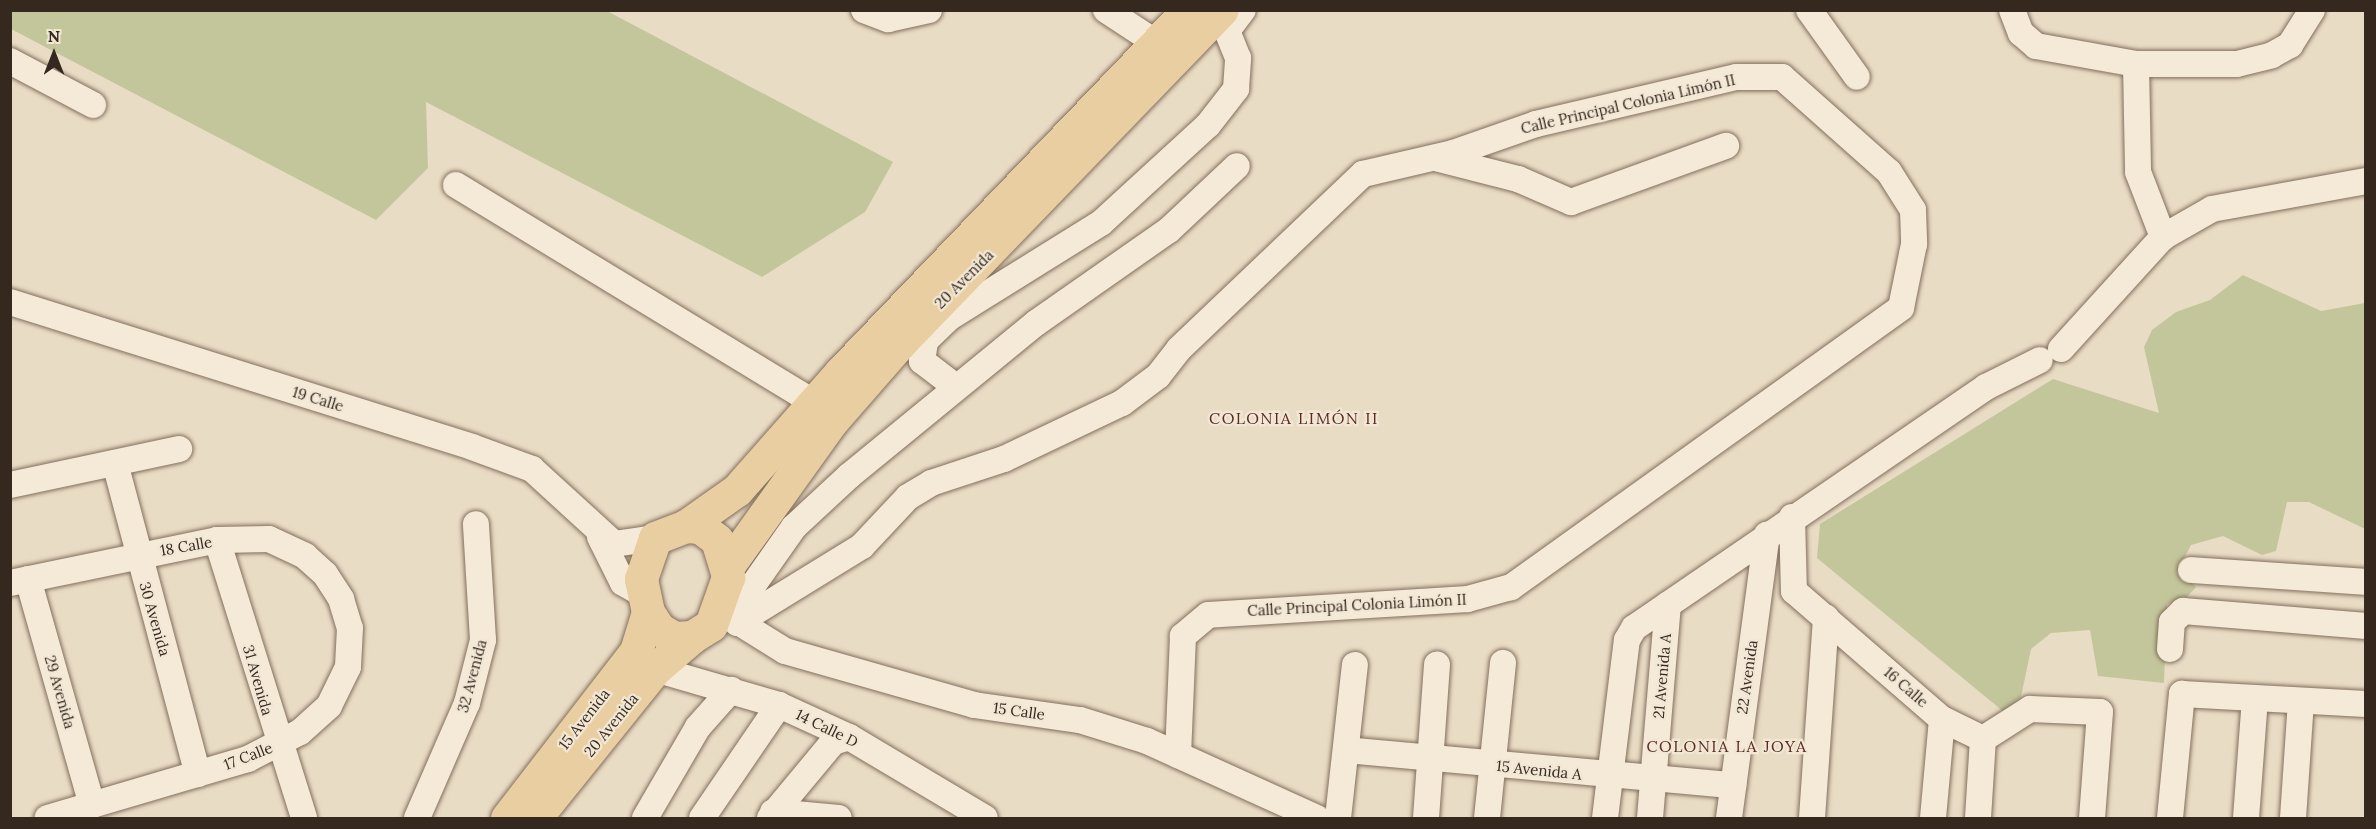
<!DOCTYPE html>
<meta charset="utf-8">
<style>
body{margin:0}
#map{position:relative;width:2376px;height:829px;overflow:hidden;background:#e9dcc5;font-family:Lora,serif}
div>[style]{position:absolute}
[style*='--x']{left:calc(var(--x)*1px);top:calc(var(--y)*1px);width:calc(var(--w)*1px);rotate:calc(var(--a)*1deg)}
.green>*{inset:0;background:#c3c69a}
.roads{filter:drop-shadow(0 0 2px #826f5d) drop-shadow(0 0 2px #826f5d)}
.minor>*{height:26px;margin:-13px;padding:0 13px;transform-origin:13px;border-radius:13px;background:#f5ead7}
.major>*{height:33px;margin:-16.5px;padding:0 16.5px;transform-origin:16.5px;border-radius:16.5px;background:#e8cea1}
span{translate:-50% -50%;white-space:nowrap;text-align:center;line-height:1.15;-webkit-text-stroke:4.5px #f1e7d4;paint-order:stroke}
.street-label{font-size:15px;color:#34281f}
.neighbourhood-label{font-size:16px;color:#5b2c24;letter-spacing:1.5px}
.frame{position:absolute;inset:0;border:12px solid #34281f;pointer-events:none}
.north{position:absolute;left:24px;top:24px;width:60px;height:60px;-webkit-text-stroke:4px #f1e7d4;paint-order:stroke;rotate:0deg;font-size:16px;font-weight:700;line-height:24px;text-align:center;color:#34281f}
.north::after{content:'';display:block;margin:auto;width:21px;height:27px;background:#34281f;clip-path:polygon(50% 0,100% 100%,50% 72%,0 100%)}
</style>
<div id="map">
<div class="green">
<i style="clip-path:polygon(10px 11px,607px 11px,893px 162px,865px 212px,762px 277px,426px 102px,428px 168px,376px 220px,11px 29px)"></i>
<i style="clip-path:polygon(2243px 275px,2321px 311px,2365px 303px,2365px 529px,2309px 502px,2287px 502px,2276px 551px,2262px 555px,2223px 536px,2191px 545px,2178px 570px,2196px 587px,2186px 598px,2167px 604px,2164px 683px,2098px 676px,2090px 630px,2051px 633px,2031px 649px,2021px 697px,2004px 712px,1817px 558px,1820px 524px,2053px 379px,2159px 413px,2144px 347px,2152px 330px,2176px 312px,2210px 300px)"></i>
</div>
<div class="roads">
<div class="minor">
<i style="--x:864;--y:10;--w:26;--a:21"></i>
<i style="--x:888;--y:19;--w:42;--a:-12.4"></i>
<i style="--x:1106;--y:10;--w:62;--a:33.2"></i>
<i style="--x:1809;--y:10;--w:82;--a:54.4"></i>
<i style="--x:2012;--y:10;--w:25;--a:69"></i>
<i style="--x:2021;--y:33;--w:20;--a:41"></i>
<i style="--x:2036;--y:46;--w:102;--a:10.2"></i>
<i style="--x:2136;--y:64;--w:101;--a:0"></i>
<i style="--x:2237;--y:64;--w:36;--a:-14"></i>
<i style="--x:2272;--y:55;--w:21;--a:-29"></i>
<i style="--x:2290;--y:45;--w:41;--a:-57.8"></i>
<i style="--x:10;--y:61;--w:94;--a:27.9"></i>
<i style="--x:2136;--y:64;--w:108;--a:88.9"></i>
<i style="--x:2138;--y:172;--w:70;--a:69"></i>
<i style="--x:1435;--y:158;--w:86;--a:14.2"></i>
<i style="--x:1518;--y:179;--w:58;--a:23.5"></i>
<i style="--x:1571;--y:202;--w:165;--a:-19.9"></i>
<i style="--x:456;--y:185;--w:420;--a:31.3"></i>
<i style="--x:10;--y:302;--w:484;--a:17.4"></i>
<i style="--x:472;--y:447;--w:64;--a:20.1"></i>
<i style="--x:532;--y:469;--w:111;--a:42.4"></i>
<i style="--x:614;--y:544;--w:41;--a:-8.3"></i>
<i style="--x:2061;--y:349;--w:151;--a:-47.7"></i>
<i style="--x:2163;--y:237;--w:56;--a:-29.7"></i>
<i style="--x:2212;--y:209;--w:157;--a:-10.3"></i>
<i style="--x:956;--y:387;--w:43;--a:-142.6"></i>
<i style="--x:922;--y:361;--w:20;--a:-81"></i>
<i style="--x:925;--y:341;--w:35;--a:-44"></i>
<i style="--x:950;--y:317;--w:178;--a:-31.9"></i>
<i style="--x:1101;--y:223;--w:145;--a:-42.5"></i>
<i style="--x:1208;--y:125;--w:46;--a:-52.1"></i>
<i style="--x:1236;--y:89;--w:31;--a:-86"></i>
<i style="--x:1238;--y:58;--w:29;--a:-112"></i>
<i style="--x:1227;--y:31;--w:26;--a:-53"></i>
<i style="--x:115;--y:463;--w:322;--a:75.1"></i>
<i style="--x:10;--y:485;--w:173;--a:-12"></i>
<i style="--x:1792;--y:517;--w:74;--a:88.5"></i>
<i style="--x:1794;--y:591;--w:196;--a:40.9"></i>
<i style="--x:1942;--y:719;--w:46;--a:26"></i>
<i style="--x:1983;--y:739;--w:56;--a:-32.6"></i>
<i style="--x:2030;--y:709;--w:70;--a:2.5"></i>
<i style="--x:2100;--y:712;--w:106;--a:94.3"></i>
<i style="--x:600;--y:537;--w:51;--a:63.4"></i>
<i style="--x:623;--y:583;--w:23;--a:29"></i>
<i style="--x:217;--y:540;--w:291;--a:72.6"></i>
<i style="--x:2191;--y:570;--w:175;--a:3.9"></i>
<i style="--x:28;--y:579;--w:235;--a:74.2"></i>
<i style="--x:10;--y:583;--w:211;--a:-11.7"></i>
<i style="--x:217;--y:540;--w:52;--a:-1.1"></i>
<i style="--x:269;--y:539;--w:40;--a:25"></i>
<i style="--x:305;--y:556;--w:27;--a:42"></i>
<i style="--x:325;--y:574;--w:30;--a:57"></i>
<i style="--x:341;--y:599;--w:30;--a:73"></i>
<i style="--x:350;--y:628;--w:39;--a:93"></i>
<i style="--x:348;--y:667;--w:43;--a:116"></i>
<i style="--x:329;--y:706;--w:39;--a:138"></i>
<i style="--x:300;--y:732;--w:59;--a:152.6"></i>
<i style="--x:248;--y:759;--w:209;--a:163.6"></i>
<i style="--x:727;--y:615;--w:68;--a:31.8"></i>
<i style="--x:785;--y:651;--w:197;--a:15.9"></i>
<i style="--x:974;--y:705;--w:107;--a:8.1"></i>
<i style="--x:1080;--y:720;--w:70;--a:17.4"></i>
<i style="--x:1147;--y:741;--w:187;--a:24.4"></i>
<i style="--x:730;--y:618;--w:111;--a:-54.9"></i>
<i style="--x:794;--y:527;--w:75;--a:-42.8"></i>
<i style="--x:849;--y:476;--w:242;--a:-39.3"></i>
<i style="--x:1036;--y:323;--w:162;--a:-35"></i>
<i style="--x:1169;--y:230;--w:93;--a:-43.3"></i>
<i style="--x:737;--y:623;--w:147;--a:-31.6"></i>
<i style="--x:862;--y:546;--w:67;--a:-46.8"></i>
<i style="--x:908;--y:497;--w:27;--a:-31"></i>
<i style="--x:931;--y:483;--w:77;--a:-18.2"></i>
<i style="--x:1004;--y:459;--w:131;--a:-25.4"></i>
<i style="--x:1122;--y:403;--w:45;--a:-36.9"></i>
<i style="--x:1158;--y:376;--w:34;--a:-52"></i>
<i style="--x:1179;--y:349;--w:254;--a:-43.6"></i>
<i style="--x:1363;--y:174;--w:92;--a:-13.1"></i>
<i style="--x:1453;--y:153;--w:88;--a:-19.3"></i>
<i style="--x:1536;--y:124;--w:205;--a:-13.2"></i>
<i style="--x:1736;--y:77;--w:46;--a:0"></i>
<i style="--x:1782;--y:77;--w:143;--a:41.6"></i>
<i style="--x:1889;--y:172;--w:45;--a:57.7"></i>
<i style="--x:1913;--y:210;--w:34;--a:88"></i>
<i style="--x:1914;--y:244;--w:65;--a:101.5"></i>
<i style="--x:1901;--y:308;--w:480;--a:144.4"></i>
<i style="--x:1511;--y:587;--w:45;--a:164.4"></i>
<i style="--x:1468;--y:599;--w:260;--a:176.5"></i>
<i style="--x:1208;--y:615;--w:33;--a:140"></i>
<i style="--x:1183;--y:636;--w:119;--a:92.4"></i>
<i style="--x:2170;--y:649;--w:27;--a:-86"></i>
<i style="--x:2172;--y:622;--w:16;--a:-45"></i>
<i style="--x:2183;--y:611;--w:184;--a:4.7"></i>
<i style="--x:655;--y:669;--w:129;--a:16.2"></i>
<i style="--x:779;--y:705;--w:77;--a:24.6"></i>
<i style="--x:849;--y:737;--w:158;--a:30.8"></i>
<i style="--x:1346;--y:750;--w:389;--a:5.2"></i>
<i style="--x:773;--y:812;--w:66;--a:5.2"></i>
<i style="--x:417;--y:818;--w:125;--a:-66.5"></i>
<i style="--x:467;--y:703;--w:65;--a:-75.7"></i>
<i style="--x:483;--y:640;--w:116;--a:-93.5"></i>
<i style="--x:645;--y:818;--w:105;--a:-59.8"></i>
<i style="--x:698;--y:727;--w:50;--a:-48.3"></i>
<i style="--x:702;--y:818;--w:137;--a:-55.7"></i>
<i style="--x:770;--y:818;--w:99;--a:-50.3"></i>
<i style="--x:833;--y:742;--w:17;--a:-17"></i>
<i style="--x:1338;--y:818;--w:154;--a:-83.7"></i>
<i style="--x:1426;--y:818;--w:154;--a:-85.9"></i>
<i style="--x:1487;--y:818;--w:156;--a:-84.1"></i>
<i style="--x:1605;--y:818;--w:179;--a:-83"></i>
<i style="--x:1627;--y:640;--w:14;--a:-60"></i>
<i style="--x:1634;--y:628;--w:427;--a:-34.4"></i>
<i style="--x:1986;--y:387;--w:60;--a:-26.6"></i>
<i style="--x:1650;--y:818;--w:214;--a:-85.2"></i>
<i style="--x:1729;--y:818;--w:286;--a:-82.4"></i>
<i style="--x:1812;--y:818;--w:201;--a:-86"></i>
<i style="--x:1933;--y:818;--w:99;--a:-84.8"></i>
<i style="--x:1978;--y:818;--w:79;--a:-86.4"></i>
<i style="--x:2170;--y:818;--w:125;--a:-84.5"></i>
<i style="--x:2182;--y:694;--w:184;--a:3.1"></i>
<i style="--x:2246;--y:818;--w:120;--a:-85.7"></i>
<i style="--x:2293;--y:818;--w:117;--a:-86.1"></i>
</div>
<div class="major">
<i style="--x:686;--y:526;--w:62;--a:-35.2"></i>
<i style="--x:737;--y:490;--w:157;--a:-48.6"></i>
<i style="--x:841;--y:372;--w:501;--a:-46.21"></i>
<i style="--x:686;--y:526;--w:14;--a:4"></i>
<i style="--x:700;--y:527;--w:21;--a:37"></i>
<i style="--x:717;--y:540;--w:39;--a:73"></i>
<i style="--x:728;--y:577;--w:51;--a:109.5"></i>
<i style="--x:711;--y:625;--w:22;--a:148"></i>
<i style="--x:692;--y:637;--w:18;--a:177"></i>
<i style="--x:674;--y:638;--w:17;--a:-149"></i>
<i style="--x:659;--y:629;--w:20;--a:-123"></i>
<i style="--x:648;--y:612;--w:34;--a:-102"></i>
<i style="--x:641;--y:579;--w:43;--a:-71.1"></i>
<i style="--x:655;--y:538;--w:33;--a:-21"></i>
<i style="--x:728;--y:566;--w:178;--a:-54.4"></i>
<i style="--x:832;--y:421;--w:103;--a:-48.9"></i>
<i style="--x:900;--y:343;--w:463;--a:-46"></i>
<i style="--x:536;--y:817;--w:190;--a:-51.2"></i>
<i style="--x:655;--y:669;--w:49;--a:-40.9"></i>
<i style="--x:507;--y:818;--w:211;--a:-52.3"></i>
<i style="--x:636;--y:651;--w:41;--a:-72.9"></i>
</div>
</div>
<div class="street-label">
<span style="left:1628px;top:104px;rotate:-13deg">Calle Principal Colonia Limón II</span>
<span style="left:964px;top:279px;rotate:-45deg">20 Avenida</span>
<span style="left:318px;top:399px;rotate:17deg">19 Calle</span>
<span style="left:186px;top:546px;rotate:-10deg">18 Calle</span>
<span style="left:1357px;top:605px;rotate:-3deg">Calle Principal Colonia Limón II</span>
<span style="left:155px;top:619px;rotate:74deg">30 Avenida</span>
<span style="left:472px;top:676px;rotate:-75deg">32 Avenida</span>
<span style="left:1662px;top:676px;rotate:-85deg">21 Avenida A</span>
<span style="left:1747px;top:677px;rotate:-82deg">22 Avenida</span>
<span style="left:258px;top:680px;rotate:74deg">31 Avenida</span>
<span style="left:1906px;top:687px;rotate:41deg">16 Calle</span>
<span style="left:60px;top:692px;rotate:74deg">29 Avenida</span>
<span style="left:1019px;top:711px;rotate:8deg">15 Calle</span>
<span style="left:584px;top:719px;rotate:-52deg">15 Avenida</span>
<span style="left:611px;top:725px;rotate:-51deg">20 Avenida</span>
<span style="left:827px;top:728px;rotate:26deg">14 Calle D</span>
<span style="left:248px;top:756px;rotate:-21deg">17 Calle</span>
<span style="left:1539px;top:770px;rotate:6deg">15 Avenida A</span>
</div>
<div class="neighbourhood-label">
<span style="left:1294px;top:418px">COLONIA LIMÓN II</span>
<span style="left:1727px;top:746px">COLONIA LA JOYA</span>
</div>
<div class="frame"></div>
<div class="north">N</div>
</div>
